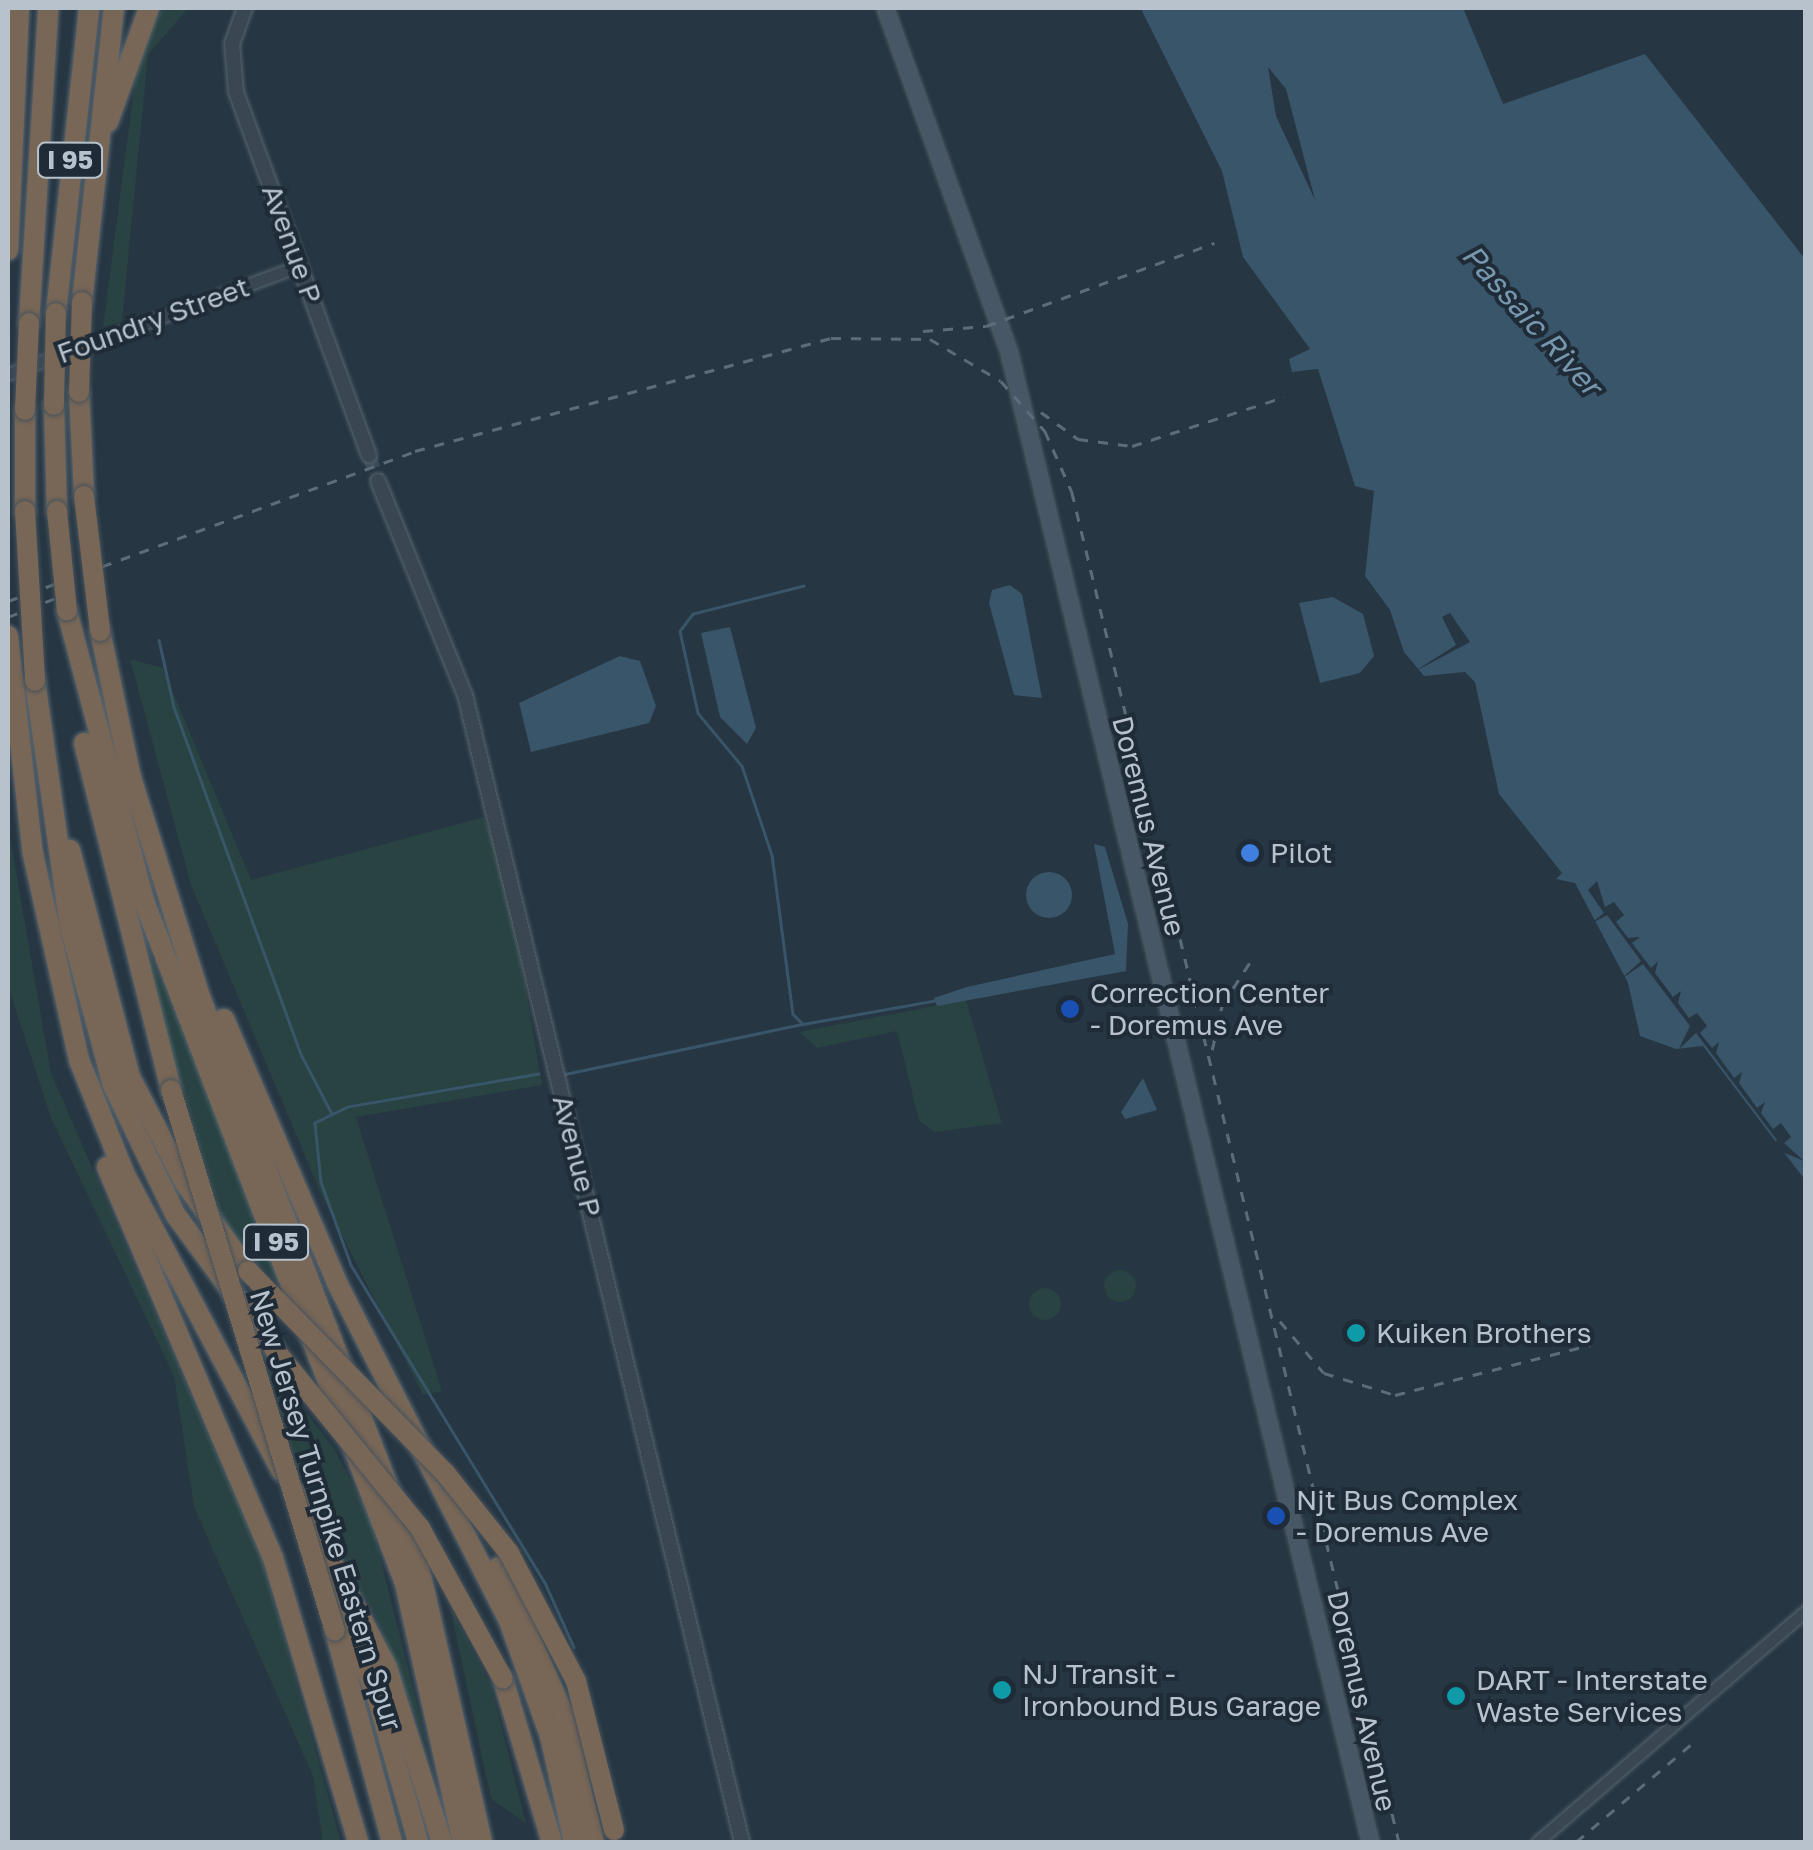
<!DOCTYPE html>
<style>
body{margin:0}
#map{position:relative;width:1813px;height:1850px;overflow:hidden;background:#263642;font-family:"Golos Text",sans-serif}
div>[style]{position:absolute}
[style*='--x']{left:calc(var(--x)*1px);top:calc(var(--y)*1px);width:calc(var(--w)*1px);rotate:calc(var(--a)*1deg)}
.green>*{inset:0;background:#284342}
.round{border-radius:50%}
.water>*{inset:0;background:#395569}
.pier>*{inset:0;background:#263642}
.stream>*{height:2.5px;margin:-1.25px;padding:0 1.25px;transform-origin:1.25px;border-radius:1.25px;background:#395569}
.tertiary-tunnel>*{height:14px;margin-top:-7px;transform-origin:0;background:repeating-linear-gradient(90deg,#3c4b57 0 14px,transparent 0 21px)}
.roads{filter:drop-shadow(0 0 2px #58656f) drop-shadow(0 0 2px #58656f)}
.minor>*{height:11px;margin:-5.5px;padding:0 5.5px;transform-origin:5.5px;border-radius:5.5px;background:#3a4752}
.tertiary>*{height:14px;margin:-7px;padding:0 7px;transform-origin:7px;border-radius:7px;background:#3a4752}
.secondary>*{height:15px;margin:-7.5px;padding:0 7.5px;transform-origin:7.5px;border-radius:7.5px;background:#485765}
.motorway>*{height:20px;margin:-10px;padding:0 10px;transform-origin:10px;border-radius:10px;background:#786657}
.rail>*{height:2.5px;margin-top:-1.25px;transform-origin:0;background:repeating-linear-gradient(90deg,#5c6c78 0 10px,transparent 0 20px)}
.bridges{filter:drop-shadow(0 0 2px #45525c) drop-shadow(0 0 2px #45525c)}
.motorway-bridge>*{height:20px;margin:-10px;padding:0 10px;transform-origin:10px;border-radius:10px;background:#786657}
.dots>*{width:28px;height:28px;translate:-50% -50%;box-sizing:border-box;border:5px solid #1f2c37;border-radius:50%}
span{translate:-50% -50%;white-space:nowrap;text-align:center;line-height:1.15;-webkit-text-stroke:8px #1f2c37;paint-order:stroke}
.shield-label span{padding:2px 8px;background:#1f2c37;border:2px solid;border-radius:8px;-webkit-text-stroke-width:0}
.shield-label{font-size:25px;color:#b7c2cc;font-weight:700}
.street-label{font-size:28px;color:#b7c2cc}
.poi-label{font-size:28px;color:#b7c2cc}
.left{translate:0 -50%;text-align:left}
.water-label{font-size:30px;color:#7797af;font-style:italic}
.frame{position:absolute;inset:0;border:10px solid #b7c2cc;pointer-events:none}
</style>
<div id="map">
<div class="green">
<i style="clip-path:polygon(164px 8px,188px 8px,148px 55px,122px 321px,103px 327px,140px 42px)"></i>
<i style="clip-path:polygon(130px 659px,163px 668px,251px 880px,484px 817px,506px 873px,542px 1085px,356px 1117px,442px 1391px,423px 1395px,322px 1196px,191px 885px)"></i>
<i style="clip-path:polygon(8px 826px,51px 1073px,262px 1560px,341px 1842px,323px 1842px,313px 1776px,194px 1507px,174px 1376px,51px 1118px,8px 986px)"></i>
<i style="clip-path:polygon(123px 884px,287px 1293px,221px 1225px)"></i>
<i style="clip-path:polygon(966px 1000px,1002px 1123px,935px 1132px,919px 1121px,897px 1031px,817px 1048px,799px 1032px)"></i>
<i class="round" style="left:1104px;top:1270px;width:32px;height:32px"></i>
<i class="round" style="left:1029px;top:1288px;width:32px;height:32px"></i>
<i style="clip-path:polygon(268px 1365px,334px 1448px,371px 1521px,429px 1751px,379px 1623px,297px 1469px)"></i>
<i style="clip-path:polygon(450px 1607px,491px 1686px,526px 1823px,491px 1799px)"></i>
</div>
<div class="water">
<i style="clip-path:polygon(1463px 8px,1503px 104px,1645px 54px,1805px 259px,1805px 1180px,1703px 1046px,1676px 1049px,1640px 1036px,1628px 983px,1575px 883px,1556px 879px,1562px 873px,1499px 794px,1475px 682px,1465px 672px,1424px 676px,1404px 652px,1390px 610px,1365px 576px,1374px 491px,1355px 486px,1318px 369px,1292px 372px,1289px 359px,1310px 349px,1243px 257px,1222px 171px,1141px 9px)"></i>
<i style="clip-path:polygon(1010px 585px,1022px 594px,1042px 698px,1014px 695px,989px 603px,992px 590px)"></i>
<i style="clip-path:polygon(1333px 597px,1363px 614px,1374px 656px,1360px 673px,1320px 683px,1299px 603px)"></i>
<i style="clip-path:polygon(730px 627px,756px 728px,747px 744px,720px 717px,701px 633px)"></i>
<i style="clip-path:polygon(620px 656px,640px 661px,656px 706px,649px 723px,531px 752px,519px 703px)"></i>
<i style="clip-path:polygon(1094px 844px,1105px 847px,1128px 924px,1126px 971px,937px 1006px,934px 998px,967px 987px,1115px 954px)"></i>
<i class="round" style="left:1026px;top:872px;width:46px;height:46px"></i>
<i style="clip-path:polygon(1143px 1078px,1157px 1110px,1125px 1119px,1121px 1112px)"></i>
</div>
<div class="pier">
<i style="clip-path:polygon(1268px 67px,1286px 89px,1315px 200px,1276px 116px)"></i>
<i style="clip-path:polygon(1450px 613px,1470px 642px,1412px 673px,1456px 645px,1442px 617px)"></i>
<i style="clip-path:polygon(1597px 881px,1605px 907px,1614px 902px,1624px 915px,1616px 922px,1628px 938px,1640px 937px,1632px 943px,1651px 968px,1658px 961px,1655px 973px,1673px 997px,1681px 991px,1678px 1003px,1689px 1018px,1697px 1013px,1707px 1026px,1700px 1033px,1712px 1048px,1719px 1042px,1716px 1053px,1734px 1078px,1742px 1072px,1739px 1083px,1757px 1108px,1765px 1102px,1761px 1113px,1773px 1129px,1781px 1123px,1791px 1137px,1784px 1143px,1804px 1161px,1773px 1148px,1777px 1140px,1696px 1033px,1679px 1049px,1690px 1026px,1643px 964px,1620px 980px,1641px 961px,1607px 915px,1589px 925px,1604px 913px,1588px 890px)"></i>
</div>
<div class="stream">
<i style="--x:804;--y:586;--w:114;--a:165.8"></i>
<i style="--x:693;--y:614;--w:21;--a:127"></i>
<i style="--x:680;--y:631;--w:84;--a:77.6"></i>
<i style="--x:698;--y:713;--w:69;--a:50.3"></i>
<i style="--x:742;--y:766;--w:94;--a:71.4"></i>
<i style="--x:772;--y:855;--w:160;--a:82.5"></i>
<i style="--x:793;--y:1014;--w:14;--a:45"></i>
<i style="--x:803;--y:1024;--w:137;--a:-10.1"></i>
<i style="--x:159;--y:640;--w:69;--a:77.4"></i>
<i style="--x:174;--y:707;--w:372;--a:69.9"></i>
<i style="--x:302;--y:1056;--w:63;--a:62.6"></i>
<i style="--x:539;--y:1074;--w:194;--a:170.2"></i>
<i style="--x:348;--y:1107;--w:37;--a:154"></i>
<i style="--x:315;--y:1123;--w:59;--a:84.2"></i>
<i style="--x:321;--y:1182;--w:88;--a:70.1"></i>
<i style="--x:351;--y:1265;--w:375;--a:58.6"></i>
<i style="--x:546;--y:1585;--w:68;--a:65.7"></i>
<i style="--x:565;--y:1074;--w:243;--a:-11.9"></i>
</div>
<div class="tertiary-tunnel">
<i style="--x:369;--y:455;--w:28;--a:71"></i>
</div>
<div class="roads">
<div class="minor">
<i style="--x:8;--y:374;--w:310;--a:-20.4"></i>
<i style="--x:1537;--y:1842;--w:355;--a:-40.7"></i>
</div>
<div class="tertiary">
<i style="--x:245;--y:8;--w:37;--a:110"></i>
<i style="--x:232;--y:43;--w:49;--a:85.3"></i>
<i style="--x:236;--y:92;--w:387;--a:69.9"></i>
<i style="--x:378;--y:481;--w:231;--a:67.9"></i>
<i style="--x:465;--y:695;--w:1180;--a:76.42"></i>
</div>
<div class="secondary">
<i style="--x:885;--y:8;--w:367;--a:70.2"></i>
<i style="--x:1009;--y:353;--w:1532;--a:76.37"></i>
</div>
<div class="motorway">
<i style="--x:108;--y:122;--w:121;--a:-70.2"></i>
<i style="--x:8;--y:250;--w:242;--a:-87.4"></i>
<i style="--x:82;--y:302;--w:296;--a:-83.8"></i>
<i style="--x:56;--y:313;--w:307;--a:-83.8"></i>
<i style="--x:29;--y:323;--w:316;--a:-86.5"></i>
<i style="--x:79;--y:392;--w:104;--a:87.2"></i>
<i style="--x:54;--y:405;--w:106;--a:88.4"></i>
<i style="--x:25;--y:511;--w:101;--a:-90"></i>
<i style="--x:67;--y:611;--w:300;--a:75.1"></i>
<i style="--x:144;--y:901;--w:730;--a:69.06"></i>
<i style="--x:405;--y:1583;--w:265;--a:77.4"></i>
<i style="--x:100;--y:631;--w:150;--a:78.1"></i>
<i style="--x:131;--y:778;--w:230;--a:72.5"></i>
<i style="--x:200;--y:997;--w:611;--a:68.98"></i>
<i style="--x:419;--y:1567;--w:282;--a:77.1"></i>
<i style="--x:8;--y:636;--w:219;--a:83.5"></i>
<i style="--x:33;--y:854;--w:211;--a:77.4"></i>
<i style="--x:79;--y:1060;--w:124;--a:68.2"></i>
<i style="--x:125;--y:1175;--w:335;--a:62.1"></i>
<i style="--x:35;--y:681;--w:248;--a:81.9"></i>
<i style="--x:70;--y:927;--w:164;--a:74.8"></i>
<i style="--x:113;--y:1085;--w:143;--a:64.3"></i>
<i style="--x:175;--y:1214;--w:167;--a:53.7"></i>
<i style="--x:84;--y:743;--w:358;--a:75.9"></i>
<i style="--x:70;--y:850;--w:235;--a:75.2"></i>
<i style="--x:130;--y:1077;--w:119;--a:62.6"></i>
<i style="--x:185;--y:1183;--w:108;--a:54.4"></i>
<i style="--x:224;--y:1019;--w:287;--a:66.8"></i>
<i style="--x:337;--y:1283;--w:376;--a:63"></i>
<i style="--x:508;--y:1618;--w:125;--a:70.4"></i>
<i style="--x:550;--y:1736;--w:109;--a:77.2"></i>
<i style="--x:107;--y:1167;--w:425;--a:67"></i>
<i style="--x:273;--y:1558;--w:296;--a:73.3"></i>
<i style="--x:296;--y:1493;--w:197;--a:62.5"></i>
<i style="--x:387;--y:1668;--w:182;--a:72.5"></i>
<i style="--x:320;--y:1557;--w:151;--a:67.8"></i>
<i style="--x:377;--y:1697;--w:151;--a:74.2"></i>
<i style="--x:499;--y:1567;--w:159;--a:66.3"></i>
<i style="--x:563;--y:1713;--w:133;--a:76.5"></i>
<i style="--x:335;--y:1631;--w:219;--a:74.9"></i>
<i style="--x:503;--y:1679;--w:170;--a:73.3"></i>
</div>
</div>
<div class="rail">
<i style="--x:923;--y:331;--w:63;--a:-4.5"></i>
<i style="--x:986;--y:326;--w:243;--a:-20"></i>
<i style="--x:1041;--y:412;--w:46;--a:36.1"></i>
<i style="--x:1078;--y:439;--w:54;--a:7.4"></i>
<i style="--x:1132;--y:446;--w:160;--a:-17.9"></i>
<i style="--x:8;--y:601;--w:434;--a:-20.2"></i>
<i style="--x:415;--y:451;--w:431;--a:-15.2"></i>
<i style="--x:831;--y:338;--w:99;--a:0.6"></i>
<i style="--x:930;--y:339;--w:82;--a:30.6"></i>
<i style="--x:1001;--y:381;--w:67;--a:48.7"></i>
<i style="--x:1045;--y:431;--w:67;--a:66.1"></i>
<i style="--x:1072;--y:492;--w:1389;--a:76.38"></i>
<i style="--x:8;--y:617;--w:65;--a:-21.8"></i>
<i style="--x:1212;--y:1050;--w:46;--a:-77.5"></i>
<i style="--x:1222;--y:1005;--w:51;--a:-56.9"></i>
<i style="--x:1280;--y:1321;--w:68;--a:49.8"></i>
<i style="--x:1324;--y:1373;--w:74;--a:17.2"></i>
<i style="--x:1395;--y:1395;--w:201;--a:-14.4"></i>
<i style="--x:1576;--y:1842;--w:155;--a:-40.3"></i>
</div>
<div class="bridges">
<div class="motorway-bridge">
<i style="--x:79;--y:392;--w:90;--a:-88.1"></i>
<i style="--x:54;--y:405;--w:92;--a:-88.8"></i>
<i style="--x:25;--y:410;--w:87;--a:-87.4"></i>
<i style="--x:84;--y:496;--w:136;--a:83.2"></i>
<i style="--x:25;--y:511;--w:170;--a:86.6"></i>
<i style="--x:57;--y:511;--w:100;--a:84.3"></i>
<i style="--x:171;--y:1090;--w:565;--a:73.14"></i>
<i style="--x:248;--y:1271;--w:284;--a:45.7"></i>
<i style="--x:446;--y:1474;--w:101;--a:51.4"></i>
<i style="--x:509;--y:1553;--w:144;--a:62.4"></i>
<i style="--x:576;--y:1681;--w:154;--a:75.7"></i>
<i style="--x:274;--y:1349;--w:231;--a:50.8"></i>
<i style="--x:420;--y:1528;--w:172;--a:61.2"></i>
</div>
</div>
<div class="dots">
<i style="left:1250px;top:853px;background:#3f7fe0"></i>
<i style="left:1070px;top:1009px;background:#1a4fb4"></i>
<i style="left:1356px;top:1333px;background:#0f9aa8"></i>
<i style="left:1276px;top:1516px;background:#1a4fb4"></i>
<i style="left:1002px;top:1690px;background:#0f9aa8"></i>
<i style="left:1456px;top:1696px;background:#0f9aa8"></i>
</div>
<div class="shield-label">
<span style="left:70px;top:160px">I 95</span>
<span style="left:276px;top:1242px">I 95</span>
</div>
<div class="street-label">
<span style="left:292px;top:244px;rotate:70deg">Avenue P</span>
<span style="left:153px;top:320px;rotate:-20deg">Foundry Street</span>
<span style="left:1149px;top:826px;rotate:76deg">Doremus Avenue</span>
<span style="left:577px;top:1156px;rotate:76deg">Avenue P</span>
<span style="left:326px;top:1510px;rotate:73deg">New Jersey Turnpike Eastern Spur</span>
<span style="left:1362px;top:1701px;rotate:77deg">Doremus Avenue</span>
</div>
<div class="poi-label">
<span class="left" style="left:1270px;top:853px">Pilot</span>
<span class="left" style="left:1090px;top:1009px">Correction Center<br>- Doremus Ave</span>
<span class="left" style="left:1376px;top:1333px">Kuiken Brothers</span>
<span class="left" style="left:1296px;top:1516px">Njt Bus Complex<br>- Doremus Ave</span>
<span class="left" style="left:1022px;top:1690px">NJ Transit -<br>Ironbound Bus Garage</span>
<span class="left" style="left:1476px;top:1696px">DART - Interstate<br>Waste Services</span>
</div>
<div class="water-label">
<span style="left:1532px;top:320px;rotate:48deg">Passaic River</span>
</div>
<div class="frame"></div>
</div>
